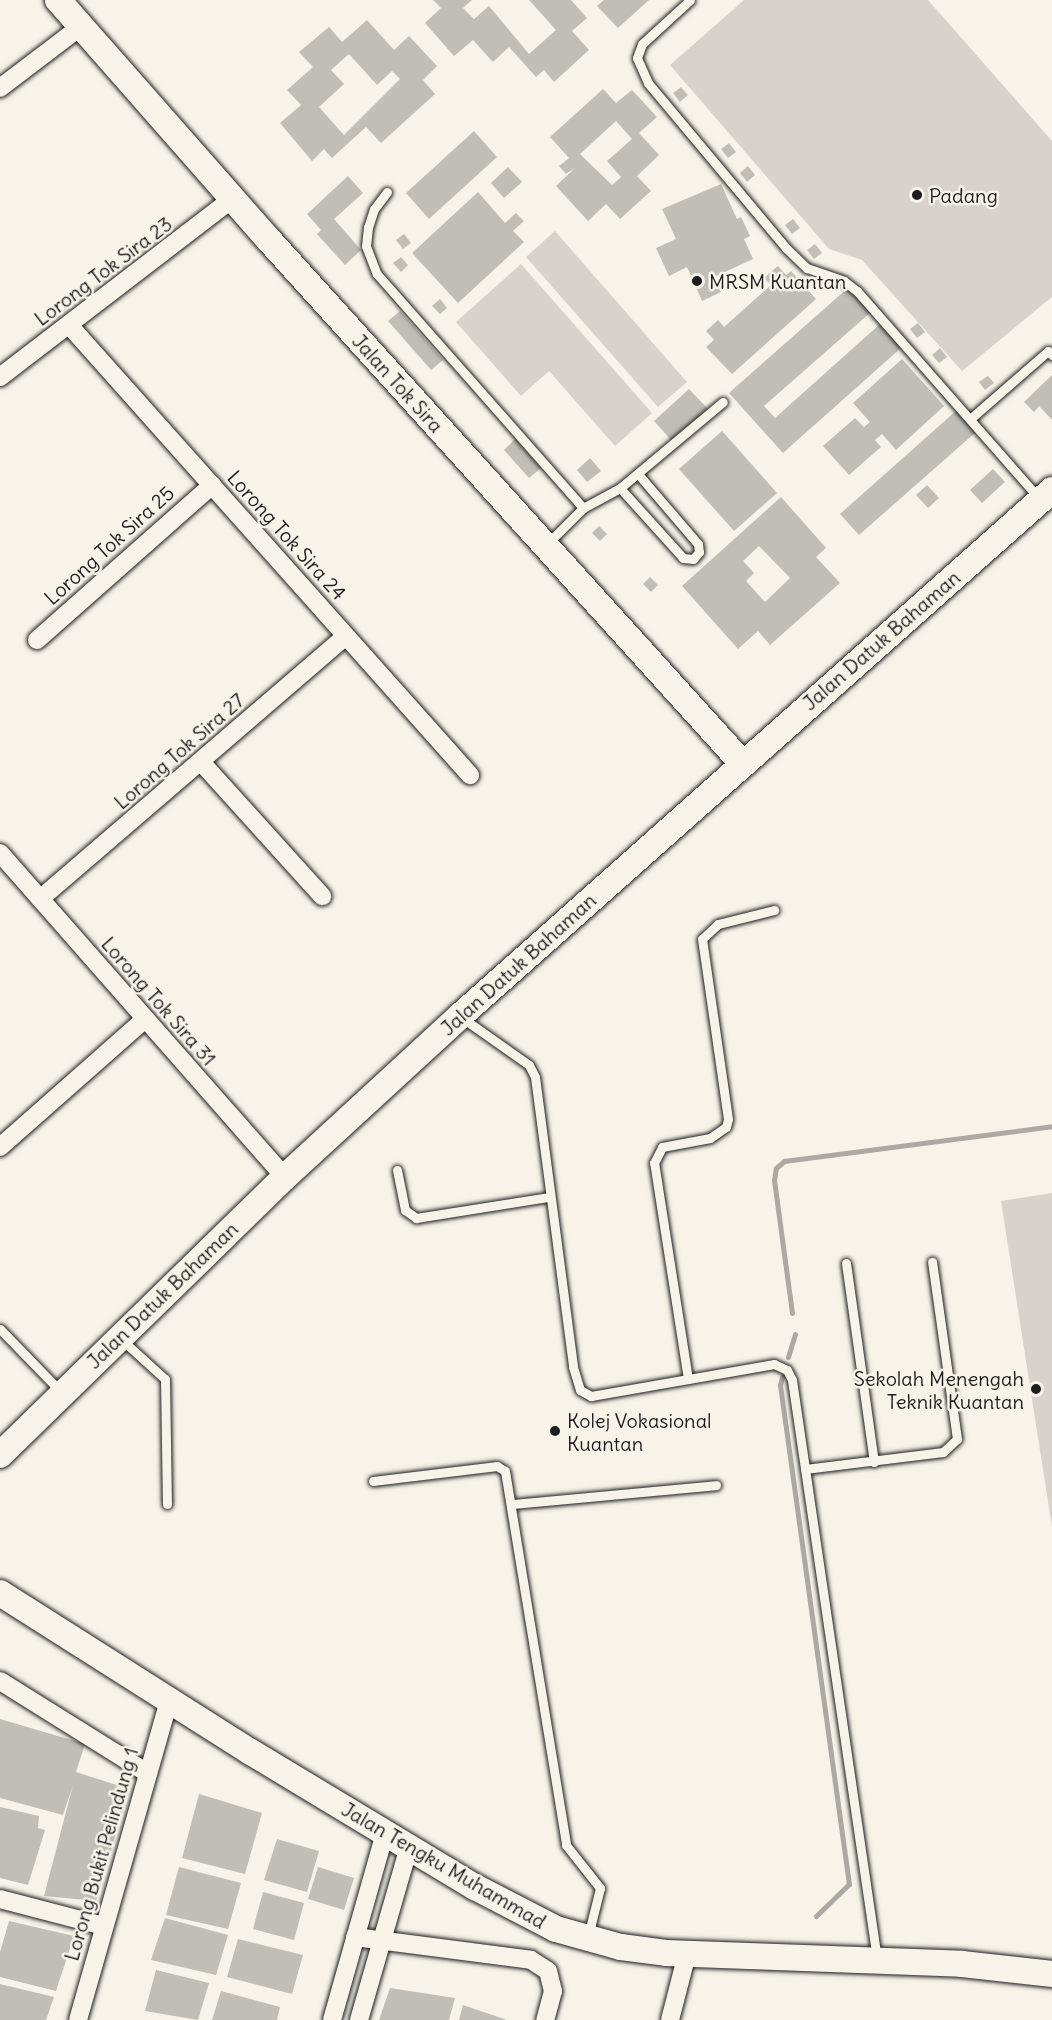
<!DOCTYPE html>
<style>
body{margin:0}
#map{position:relative;width:1052px;height:2020px;overflow:hidden;background:#f7f3e8;font-family:Delius,sans-serif}
div>[style]{position:absolute}
[style*='--x']{left:calc(var(--x)*1px);top:calc(var(--y)*1px);width:calc(var(--w)*1px);rotate:calc(var(--a)*1deg)}
.green>*{inset:0;background:#d7d3cb}
.stream>*{height:5px;margin:-2.5px;padding:0 2.5px;transform-origin:2.5px;border-radius:2.5px;background:#aca9a2}
.building>*{inset:0;background:#c0beb5}
.roads{filter:drop-shadow(0 0 2px #1c1c1c) drop-shadow(0 0 2px #1c1c1c)}
.lane>*{height:9px;margin:-4.5px;padding:0 4.5px;transform-origin:4.5px;border-radius:4.5px;background:#f7f3e8}
.street>*{height:18px;margin:-9px;padding:0 9px;transform-origin:9px;border-radius:9px;background:#f7f3e8}
.secondary>*{height:26px;margin:-13px;padding:0 13px;transform-origin:13px;border-radius:13px;background:#f7f3e8}
.dots>*{width:16px;height:16px;translate:-50% -50%;box-sizing:border-box;border:3px solid #f7f3e8;border-radius:50%}
span{translate:-50% -50%;white-space:nowrap;text-align:center;line-height:1.15;-webkit-text-stroke:5px #f7f3e8;paint-order:stroke}
.poi-label{font-size:20px;color:#1c1c1c}
.left{translate:0 -50%;text-align:left}
.right{translate:-100% -50%;text-align:right}
.street-label{font-size:20px;color:#1c1c1c}
</style>
<div id="map">
<div class="green">
<i style="clip-path:polygon(744px 0,928px 0,1052px 141px,1052px 297px,962px 371px,862px 260px,829px 249px,670px 65px)"></i>
<i style="clip-path:polygon(555px 231px,687px 382px,658px 407px,526px 257px)"></i>
<i style="clip-path:polygon(521px 264px,652px 413px,615px 446px,549px 371px,521px 396px,456px 322px)"></i>
<i style="clip-path:polygon(1052px 1193px,1052px 1527px,1001px 1201px)"></i>
</div>
<div class="stream">
<i style="--x:792;--y:1313;--w:134;--a:-97.7"></i>
<i style="--x:774;--y:1180;--w:12;--a:-81"></i>
<i style="--x:776;--y:1168;--w:11;--a:-41"></i>
<i style="--x:784;--y:1161;--w:270;--a:-7.4"></i>
<i style="--x:788;--y:1357;--w:24;--a:-73"></i>
<i style="--x:782;--y:1377;--w:8;--a:104"></i>
<i style="--x:780;--y:1385;--w:504;--a:82.13"></i>
<i style="--x:849;--y:1884;--w:46;--a:135.9"></i>
</div>
<div class="building">
<i style="clip-path:polygon(433px 0,472px 0,463px 8px,474px 19px,489px 6px,529px 54px,556px 30px,529px 0,571px 0,587px 18px,572px 31px,589px 50px,554px 82px,544px 70px,536px 77px,509px 47px,493px 62px,473px 40px,454px 56px,425px 23px,441px 8px)"></i>
<i style="clip-path:polygon(604px 0,649px 0,618px 28px,597px 6px)"></i>
<i style="clip-path:polygon(evenodd,367px 20px,394px 50px,409px 36px,437px 66px,423px 80px,435px 94px,381px 143px,366px 127px,332px 158px,324px 149px,312px 161px,280px 123px,301px 105px,287px 90px,313px 67px,299px 52px,329px 27px,342px 42px,367px 20px,349px 54px,377px 85px,392px 71px,400px 79px,344px 135px,319px 107px,344px 84px,331px 70px,349px 54px)"></i>
<i style="clip-path:polygon(681px 87px,688px 95px,680px 102px,673px 93px)"></i>
<i style="clip-path:polygon(evenodd,603px 89px,616px 103px,632px 90px,657px 117px,639px 133px,659px 155px,637px 176px,651px 191px,620px 219px,606px 204px,588px 221px,556px 186px,575px 168px,566px 174px,559px 166px,569px 158px,550px 137px,603px 89px,616px 121px,632px 139px,607px 161px,621px 177px,612px 185px,580px 154px,616px 121px)"></i>
<i style="clip-path:polygon(474px 131px,497px 157px,429px 219px,406px 193px)"></i>
<i style="clip-path:polygon(729px 143px,736px 152px,728px 158px,721px 149px)"></i>
<i style="clip-path:polygon(748px 166px,755px 175px,747px 182px,740px 173px)"></i>
<i style="clip-path:polygon(508px 167px,522px 182px,504px 198px,491px 183px)"></i>
<i style="clip-path:polygon(348px 176px,363px 193px,334px 219px,361px 250px,345px 265px,317px 234px,321px 230px,307px 214px)"></i>
<i style="clip-path:polygon(721px 184px,737px 219px,741px 217px,750px 236px,744px 239px,753px 259px,714px 277px,721px 292px,702px 301px,687px 267px,669px 276px,656px 248px,676px 239px,662px 209px)"></i>
<i style="clip-path:polygon(478px 192px,505px 223px,516px 213px,524px 221px,513px 231px,524px 242px,458px 303px,412px 253px)"></i>
<i style="clip-path:polygon(793px 219px,800px 228px,792px 234px,785px 225px)"></i>
<i style="clip-path:polygon(404px 234px,411px 243px,403px 249px,396px 240px)"></i>
<i style="clip-path:polygon(815px 244px,822px 253px,814px 259px,807px 250px)"></i>
<i style="clip-path:polygon(401px 257px,408px 265px,401px 272px,393px 263px)"></i>
<i style="clip-path:polygon(778px 266px,786px 275px,791px 271px,816px 299px,732px 374px,706px 347px,714px 340px,706px 331px,718px 320px,724px 327px,771px 285px,764px 278px)"></i>
<i style="clip-path:polygon(849px 287px,871px 312px,764px 406px,775px 418px,880px 324px,901px 348px,783px 453px,729px 393px)"></i>
<i style="clip-path:polygon(440px 299px,447px 308px,440px 314px,432px 306px)"></i>
<i style="clip-path:polygon(400px 311px,443px 360px,431px 370px,388px 321px)"></i>
<i style="clip-path:polygon(918px 323px,925px 332px,917px 338px,910px 329px)"></i>
<i style="clip-path:polygon(940px 348px,947px 357px,939px 363px,932px 355px)"></i>
<i style="clip-path:polygon(902px 359px,944px 406px,896px 450px,882px 434px,875px 440px,881px 447px,849px 475px,823px 446px,855px 418px,864px 427px,870px 422px,853px 403px)"></i>
<i style="clip-path:polygon(1052px 375px,1052px 420px,1039px 406px,1034px 412px,1024px 402px)"></i>
<i style="clip-path:polygon(988px 376px,994px 383px,985px 390px,979px 382px)"></i>
<i style="clip-path:polygon(689px 389px,708px 409px,672px 441px,654px 421px)"></i>
<i style="clip-path:polygon(957px 410px,976px 432px,859px 535px,840px 514px)"></i>
<i style="clip-path:polygon(722px 431px,777px 493px,734px 531px,679px 469px)"></i>
<i style="clip-path:polygon(515px 439px,541px 468px,529px 478px,504px 450px)"></i>
<i style="clip-path:polygon(590px 458px,601px 471px,587px 482px,577px 470px)"></i>
<i style="clip-path:polygon(993px 469px,1005px 482px,982px 503px,970px 490px)"></i>
<i style="clip-path:polygon(927px 485px,939px 498px,928px 508px,916px 495px)"></i>
<i style="clip-path:polygon(evenodd,781px 497px,826px 548px,816px 557px,840px 583px,770px 645px,758px 631px,738px 649px,682px 586px,781px 497px,759px 546px,790px 578px,765px 602px,746px 581px,754px 573px,743px 561px,759px 546px)"></i>
<i style="clip-path:polygon(599px 526px,607px 534px,600px 541px,592px 533px)"></i>
<i style="clip-path:polygon(650px 577px,658px 585px,651px 592px,643px 584px)"></i>
<i style="clip-path:polygon(0 1719px,85px 1744px,76px 1772px,129px 1789px,96px 1901px,44px 1896px,73px 1785px,63px 1815px,0 1798px)"></i>
<i style="clip-path:polygon(199px 1794px,262px 1813px,245px 1874px,182px 1858px)"></i>
<i style="clip-path:polygon(0 1807px,39px 1816px,38px 1828px,45px 1830px,28px 1885px,0 1878px)"></i>
<i style="clip-path:polygon(277px 1839px,319px 1851px,307px 1892px,264px 1880px)"></i>
<i style="clip-path:polygon(179px 1867px,241px 1883px,228px 1929px,166px 1915px)"></i>
<i style="clip-path:polygon(318px 1867px,354px 1878px,344px 1910px,308px 1899px)"></i>
<i style="clip-path:polygon(263px 1892px,304px 1903px,294px 1940px,253px 1929px)"></i>
<i style="clip-path:polygon(165px 1918px,228px 1935px,216px 1975px,151px 1960px)"></i>
<i style="clip-path:polygon(9px 1921px,74px 1936px,56px 1991px,0 1977px,0 1952px)"></i>
<i style="clip-path:polygon(238px 1939px,303px 1955px,292px 1994px,227px 1977px)"></i>
<i style="clip-path:polygon(156px 1970px,209px 1983px,198px 2020px,145px 2011px)"></i>
<i style="clip-path:polygon(0 1984px,54px 1997px,46px 2020px,0 2020px)"></i>
<i style="clip-path:polygon(390px 1988px,455px 1998px,449px 2020px,379px 2020px)"></i>
<i style="clip-path:polygon(221px 1991px,280px 2007px,277px 2020px,212px 2020px)"></i>
<i style="clip-path:polygon(463px 2005px,507px 2020px,459px 2020px)"></i>
</div>
<div class="roads">
<div class="lane">
<i style="--x:690;--y:0;--w:65;--a:137.5"></i>
<i style="--x:642;--y:44;--w:15;--a:110"></i>
<i style="--x:637;--y:58;--w:27;--a:66"></i>
<i style="--x:648;--y:83;--w:215;--a:50.1"></i>
<i style="--x:786;--y:248;--w:29;--a:44"></i>
<i style="--x:807;--y:268;--w:39;--a:19"></i>
<i style="--x:844;--y:281;--w:16;--a:38"></i>
<i style="--x:857;--y:291;--w:277;--a:48.7"></i>
<i style="--x:387;--y:192;--w:21;--a:127"></i>
<i style="--x:374;--y:209;--w:19;--a:108"></i>
<i style="--x:368;--y:227;--w:19;--a:96"></i>
<i style="--x:366;--y:246;--w:30;--a:69"></i>
<i style="--x:377;--y:274;--w:312;--a:48.6"></i>
<i style="--x:970;--y:419;--w:103;--a:-41.1"></i>
<i style="--x:1048;--y:351;--w:6;--a:45"></i>
<i style="--x:620;--y:488;--w:94;--a:48"></i>
<i style="--x:683;--y:558;--w:10;--a:6"></i>
<i style="--x:693;--y:559;--w:9;--a:-49"></i>
<i style="--x:699;--y:552;--w:8;--a:-97"></i>
<i style="--x:698;--y:544;--w:92;--a:-130.6"></i>
<i style="--x:546;--y:545;--w:52;--a:-45"></i>
<i style="--x:583;--y:508;--w:42;--a:-28.4"></i>
<i style="--x:620;--y:488;--w:134;--a:-39.9"></i>
<i style="--x:461;--y:1017;--w:83;--a:35.2"></i>
<i style="--x:529;--y:1065;--w:13;--a:63"></i>
<i style="--x:535;--y:1077;--w:292;--a:82.5"></i>
<i style="--x:573;--y:1367;--w:24;--a:73"></i>
<i style="--x:580;--y:1390;--w:13;--a:29"></i>
<i style="--x:591;--y:1396;--w:186;--a:-9.9"></i>
<i style="--x:774;--y:1364;--w:14;--a:25"></i>
<i style="--x:787;--y:1370;--w:11;--a:63"></i>
<i style="--x:792;--y:1380;--w:585;--a:81.65"></i>
<i style="--x:397;--y:1170;--w:41;--a:78.7"></i>
<i style="--x:405;--y:1210;--w:14;--a:36"></i>
<i style="--x:416;--y:1218;--w:135;--a:-9"></i>
<i style="--x:846;--y:1263;--w:201;--a:82"></i>
<i style="--x:0;--y:1329;--w:88;--a:45.9"></i>
<i style="--x:121;--y:1339;--w:59;--a:42.3"></i>
<i style="--x:165;--y:1379;--w:125;--a:89.1"></i>
<i style="--x:688;--y:1379;--w:219;--a:-98.9"></i>
<i style="--x:654;--y:1163;--w:18;--a:-63"></i>
<i style="--x:662;--y:1147;--w:49;--a:-10.6"></i>
<i style="--x:710;--y:1138;--w:19;--a:-35"></i>
<i style="--x:726;--y:1127;--w:8;--a:-76"></i>
<i style="--x:728;--y:1119;--w:182;--a:-98.2"></i>
<i style="--x:702;--y:939;--w:22;--a:-43"></i>
<i style="--x:718;--y:924;--w:58;--a:-14"></i>
<i style="--x:805;--y:1469;--w:139;--a:-7"></i>
<i style="--x:943;--y:1452;--w:19;--a:-43"></i>
<i style="--x:957;--y:1439;--w:179;--a:-98"></i>
<i style="--x:373;--y:1481;--w:125;--a:-6.9"></i>
<i style="--x:497;--y:1466;--w:9;--a:32"></i>
<i style="--x:505;--y:1471;--w:379;--a:80.7"></i>
<i style="--x:566;--y:1845;--w:55;--a:51.7"></i>
<i style="--x:600;--y:1888;--w:49;--a:104"></i>
<i style="--x:512;--y:1504;--w:205;--a:-5.3"></i>
</div>
<div class="street">
<i style="--x:0;--y:88;--w:101;--a:-37.3"></i>
<i style="--x:69;--y:325;--w:603;--a:48.3"></i>
<i style="--x:0;--y:377;--w:292;--a:-37.5"></i>
<i style="--x:37;--y:640;--w:234;--a:-41.5"></i>
<i style="--x:201;--y:762;--w:181;--a:47.9"></i>
<i style="--x:0;--y:853;--w:432;--a:48.7"></i>
<i style="--x:40;--y:899;--w:403;--a:-40.7"></i>
<i style="--x:0;--y:1147;--w:193;--a:-41.4"></i>
<i style="--x:0;--y:1681;--w:173;--a:32"></i>
<i style="--x:0;--y:1899;--w:107;--a:14.6"></i>
<i style="--x:355;--y:1937;--w:177;--a:7.4"></i>
<i style="--x:531;--y:1960;--w:20;--a:33"></i>
<i style="--x:548;--y:1971;--w:21;--a:76"></i>
<i style="--x:553;--y:1991;--w:30;--a:105"></i>
<i style="--x:78;--y:2020;--w:332;--a:-74.1"></i>
<i style="--x:332;--y:2020;--w:194;--a:-74.2"></i>
<i style="--x:359;--y:2020;--w:180;--a:-73.9"></i>
<i style="--x:670;--y:2020;--w:68;--a:-75.6"></i>
</div>
<div class="secondary">
<i style="--x:58;--y:0;--w:320;--a:48.7"></i>
<i style="--x:269;--y:240;--w:705;--a:47.87"></i>
<i style="--x:0;--y:1455;--w:398;--a:-44.3"></i>
<i style="--x:285;--y:1177;--w:238;--a:-42.6"></i>
<i style="--x:460;--y:1016;--w:792;--a:-41.62"></i>
<i style="--x:0;--y:1593;--w:297;--a:32.4"></i>
<i style="--x:251;--y:1752;--w:262;--a:31.1"></i>
<i style="--x:475;--y:1887;--w:91;--a:27.4"></i>
<i style="--x:556;--y:1929;--w:67;--a:15.5"></i>
<i style="--x:621;--y:1947;--w:45;--a:7.6"></i>
<i style="--x:666;--y:1953;--w:296;--a:2.1"></i>
<i style="--x:962;--y:1964;--w:91;--a:6.3"></i>
</div>
</div>
<div class="dots">
<i style="left:917px;top:195px;background:#1c1c1c"></i>
<i style="left:697px;top:281px;background:#1c1c1c"></i>
<i style="left:1036px;top:1389px;background:#1c1c1c"></i>
<i style="left:555px;top:1431px;background:#1c1c1c"></i>
</div>
<div class="poi-label">
<span class="left" style="left:929px;top:195px">Padang</span>
<span class="left" style="left:709px;top:281px">MRSM Kuantan</span>
<span class="right" style="left:1024px;top:1390px">Sekolah Menengah<br>Teknik Kuantan</span>
<span class="left" style="left:567px;top:1432px">Kolej Vokasional<br>Kuantan</span>
</div>
<div class="street-label">
<span style="left:103px;top:271px;rotate:-37deg">Lorong Tok Sira 23</span>
<span style="left:398px;top:383px;rotate:48deg">Jalan Tok Sira</span>
<span style="left:287px;top:535px;rotate:48deg">Lorong Tok Sira 24</span>
<span style="left:109px;top:545px;rotate:-42deg">Lorong Tok Sira 25</span>
<span style="left:881px;top:640px;rotate:-41deg">Jalan Datuk Bahaman</span>
<span style="left:179px;top:751px;rotate:-41deg">Lorong Tok Sira 27</span>
<span style="left:518px;top:964px;rotate:-42deg">Jalan Datuk Bahaman</span>
<span style="left:159px;top:1001px;rotate:49deg">Lorong Tok Sira 31</span>
<span style="left:162px;top:1295px;rotate:-44deg">Jalan Datuk Bahaman</span>
<span style="left:101px;top:1854px;rotate:-74deg">Lorong Bukit Pelindung 1</span>
<span style="left:444px;top:1865px;rotate:30deg">Jalan Tengku Muhammad</span>
</div>
</div>
